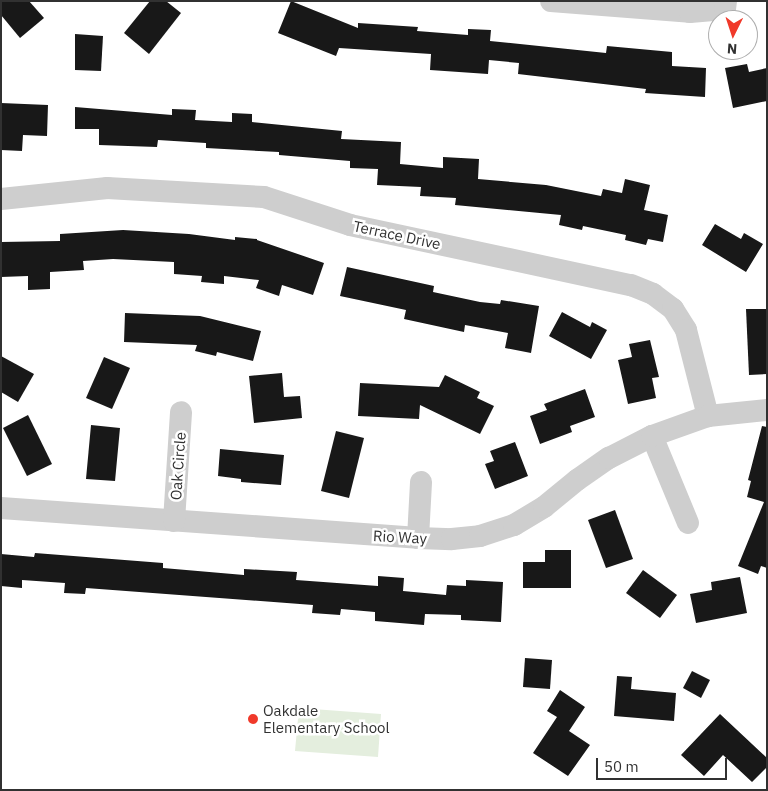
<!DOCTYPE html>
<style>
body{margin:0}
#map{position:relative;width:768px;height:791px;overflow:hidden;background:#fff;font-family:"IBM Plex Sans",sans-serif}
div>[style]{position:absolute}
[style*='--x']{left:calc(var(--x)*1px);top:calc(var(--y)*1px);width:calc(var(--w)*1px);rotate:calc(var(--a)*1deg)}
.green>*{inset:0;background:#e4eede}
.building>*{inset:0;background:#181818}
.minor>*{height:22px;margin:-11px;padding:0 11px;transform-origin:11px;border-radius:11px;background:#cecece}
.dots>*{width:14px;height:14px;translate:-50% -50%;box-sizing:border-box;border:2px solid #fff;border-radius:50%}
span{translate:-50% -50%;white-space:nowrap;text-align:center;line-height:1.15;-webkit-text-stroke:5px #fff;paint-order:stroke}
.street-label{font-size:15px;color:#313131}
.poi-label{font-size:15px;color:#313131}
.left{translate:0 -50%;text-align:left}
.frame{position:absolute;inset:0;border:2px solid #313131;pointer-events:none}
.north{position:absolute;left:708px;top:10px;width:50px;height:50px;box-sizing:border-box;background:#fff;border:1px solid #adadad;border-radius:50%;rotate:184deg;font-size:14px;font-weight:700;line-height:20px;text-align:center;color:#313131}
.north::after{content:'';display:block;margin:auto;width:18px;height:22px;background:#f0392a;clip-path:polygon(50% 0,100% 100%,50% 72%,0 100%)}
.scale{position:absolute;left:596px;top:758px;width:131px;height:22px;box-sizing:border-box;border:2px solid #313131;border-top:0;padding-left:6px;font-size:15px;line-height:18px;white-space:nowrap;color:#313131;-webkit-text-stroke:4px #fff;paint-order:stroke}
</style>
<div id="map">
<div class="green">
<i style="clip-path:polygon(299px 708px,381px 714px,378px 757px,295px 751px)"></i>
</div>
<div class="building">
<i style="clip-path:polygon(1px 1px,29px 1px,44px 18px,20px 38px,1px 15px)"></i>
<i style="clip-path:polygon(150px 1px,166px 1px,181px 13px,149px 54px,124px 33px)"></i>
<i style="clip-path:polygon(291px 1px,358px 28px,358px 23px,418px 27px,417px 31px,468px 35px,468px 29px,491px 30px,490px 41px,606px 53px,607px 46px,672px 52px,672px 66px,706px 68px,705px 97px,645px 93px,646px 89px,518px 74px,519px 63px,489px 60px,488px 74px,430px 70px,431px 54px,339px 48px,336px 56px,278px 33px)"></i>
<i style="clip-path:polygon(75px 34px,103px 36px,101px 71px,75px 70px)"></i>
<i style="clip-path:polygon(747px 64px,749px 72px,767px 68px,767px 101px,733px 108px,725px 68px)"></i>
<i style="clip-path:polygon(1px 103px,48px 105px,47px 136px,23px 135px,22px 151px,1px 150px)"></i>
<i style="clip-path:polygon(75px 107px,172px 115px,172px 109px,196px 110px,195px 120px,232px 122px,232px 113px,252px 114px,252px 122px,342px 131px,341px 139px,401px 142px,400px 164px,443px 168px,443px 157px,479px 159px,478px 179px,546px 185px,601px 196px,603px 189px,622px 193px,625px 179px,650px 185px,644px 210px,668px 215px,663px 242px,648px 239px,646px 245px,625px 240px,626px 235px,583px 226px,582px 230px,559px 225px,561px 215px,455px 205px,456px 198px,420px 196px,421px 187px,377px 185px,378px 169px,350px 168px,350px 161px,279px 155px,279px 152px,206px 148px,206px 143px,158px 140px,157px 147px,99px 145px,99px 129px,75px 129px)"></i>
<i style="clip-path:polygon(715px 224px,741px 239px,744px 233px,763px 244px,746px 272px,702px 245px)"></i>
<i style="clip-path:polygon(123px 230px,189px 234px,235px 240px,235px 237px,257px 239px,257px 240px,324px 263px,313px 295px,282px 285px,279px 296px,256px 288px,259px 280px,224px 276px,224px 284px,201px 282px,202px 276px,174px 274px,174px 262px,113px 259px,83px 261px,84px 270px,50px 272px,50px 289px,28px 290px,28px 276px,1px 277px,1px 242px,60px 241px,60px 234px)"></i>
<i style="clip-path:polygon(347px 267px,434px 286px,433px 292px,480px 302px,500px 304px,501px 300px,539px 306px,531px 353px,505px 348px,508px 333px,465px 325px,464px 332px,404px 319px,406px 310px,340px 296px)"></i>
<i style="clip-path:polygon(746px 309px,767px 309px,767px 374px,749px 375px)"></i>
<i style="clip-path:polygon(562px 312px,590px 327px,592px 322px,607px 330px,591px 359px,549px 336px)"></i>
<i style="clip-path:polygon(125px 313px,200px 316px,261px 331px,253px 361px,217px 352px,216px 356px,195px 351px,197px 345px,124px 342px)"></i>
<i style="clip-path:polygon(650px 340px,659px 377px,652px 378px,656px 398px,628px 404px,618px 360px,632px 357px,629px 344px)"></i>
<i style="clip-path:polygon(1px 356px,34px 374px,18px 402px,1px 392px)"></i>
<i style="clip-path:polygon(104px 357px,130px 368px,112px 409px,86px 398px)"></i>
<i style="clip-path:polygon(282px 373px,284px 397px,300px 396px,302px 418px,254px 423px,249px 376px)"></i>
<i style="clip-path:polygon(445px 375px,480px 392px,477px 398px,494px 406px,480px 434px,420px 405px,419px 419px,358px 416px,360px 383px,439px 387px)"></i>
<i style="clip-path:polygon(585px 389px,595px 417px,570px 426px,572px 432px,540px 444px,530px 416px,547px 410px,544px 404px)"></i>
<i style="clip-path:polygon(28px 415px,52px 464px,27px 476px,3px 428px)"></i>
<i style="clip-path:polygon(91px 425px,120px 428px,115px 481px,86px 479px)"></i>
<i style="clip-path:polygon(762px 426px,767px 427px,767px 568px,761px 566px,758px 574px,738px 566px,764px 502px,747px 497px,751px 481px,748px 480px)"></i>
<i style="clip-path:polygon(336px 431px,364px 438px,349px 498px,321px 491px)"></i>
<i style="clip-path:polygon(515px 442px,528px 476px,495px 489px,485px 464px,494px 461px,490px 451px)"></i>
<i style="clip-path:polygon(220px 449px,284px 455px,281px 485px,241px 482px,241px 479px,218px 476px)"></i>
<i style="clip-path:polygon(615px 510px,633px 559px,606px 568px,588px 520px)"></i>
<i style="clip-path:polygon(545px 550px,571px 550px,571px 588px,523px 588px,523px 562px,545px 562px)"></i>
<i style="clip-path:polygon(35px 553px,163px 563px,163px 568px,244px 575px,244px 569px,297px 572px,296px 580px,378px 586px,378px 576px,404px 578px,403px 591px,446px 595px,447px 585px,466px 586px,466px 580px,503px 582px,501px 622px,461px 620px,461px 615px,425px 614px,424px 625px,375px 621px,375px 612px,341px 609px,340px 615px,312px 613px,313px 605px,86px 588px,85px 594px,64px 593px,65px 583px,22px 580px,22px 588px,1px 586px,1px 554px,34px 557px)"></i>
<i style="clip-path:polygon(643px 570px,677px 595px,660px 618px,626px 593px)"></i>
<i style="clip-path:polygon(740px 577px,747px 613px,696px 623px,690px 594px,712px 590px,711px 582px)"></i>
<i style="clip-path:polygon(525px 658px,552px 660px,550px 689px,523px 687px)"></i>
<i style="clip-path:polygon(692px 671px,710px 680px,701px 698px,683px 688px)"></i>
<i style="clip-path:polygon(617px 676px,632px 677px,631px 689px,676px 693px,674px 721px,614px 716px)"></i>
<i style="clip-path:polygon(560px 690px,585px 707px,569px 731px,590px 745px,568px 776px,533px 753px,557px 717px,547px 711px)"></i>
<i style="clip-path:polygon(720px 714px,767px 758px,767px 767px,752px 782px,723px 755px,704px 776px,681px 755px)"></i>
</div>
<div class="minor">
<i style="--x:551;--y:1;--w:139;--a:4.5"></i>
<i style="--x:690;--y:12;--w:35;--a:-5"></i>
<i style="--x:725;--y:9;--w:8;--a:-83"></i>
<i style="--x:1;--y:199;--w:107;--a:-5.9"></i>
<i style="--x:107;--y:188;--w:157;--a:3.3"></i>
<i style="--x:264;--y:197;--w:90;--a:18"></i>
<i style="--x:350;--y:225;--w:287;--a:12.1"></i>
<i style="--x:631;--y:285;--w:24;--a:22"></i>
<i style="--x:653;--y:294;--w:25;--a:37"></i>
<i style="--x:673;--y:309;--w:25;--a:58"></i>
<i style="--x:686;--y:330;--w:89;--a:75.7"></i>
<i style="--x:652;--y:436;--w:94;--a:67.5"></i>
<i style="--x:1;--y:508;--w:418;--a:4.1"></i>
<i style="--x:418;--y:538;--w:34;--a:2"></i>
<i style="--x:452;--y:539;--w:28;--a:-6"></i>
<i style="--x:480;--y:536;--w:36;--a:-18"></i>
<i style="--x:514;--y:525;--w:35;--a:-31"></i>
<i style="--x:544;--y:507;--w:43;--a:-39.3"></i>
<i style="--x:577;--y:480;--w:39;--a:-35"></i>
<i style="--x:609;--y:458;--w:48;--a:-27.1"></i>
<i style="--x:652;--y:436;--w:59;--a:-19.7"></i>
<i style="--x:708;--y:416;--w:59;--a:-5.8"></i>
<i style="--x:174;--y:521;--w:109;--a:-86.3"></i>
<i style="--x:418;--y:538;--w:56;--a:-86.9"></i>
</div>
<div class="dots">
<i style="left:253px;top:719px;background:#f0392a"></i>
</div>
<div class="street-label">
<span style="left:397px;top:235px;rotate:12deg">Terrace Drive</span>
<span style="left:178px;top:466px;rotate:-86deg">Oak Circle</span>
<span style="left:400px;top:537px;rotate:3deg">Rio Way</span>
</div>
<div class="poi-label">
<span class="left" style="left:263px;top:719px">Oakdale<br>Elementary School</span>
</div>
<div class="frame"></div>
<div class="north">N</div>
<div class="scale">50 m</div>
</div>
